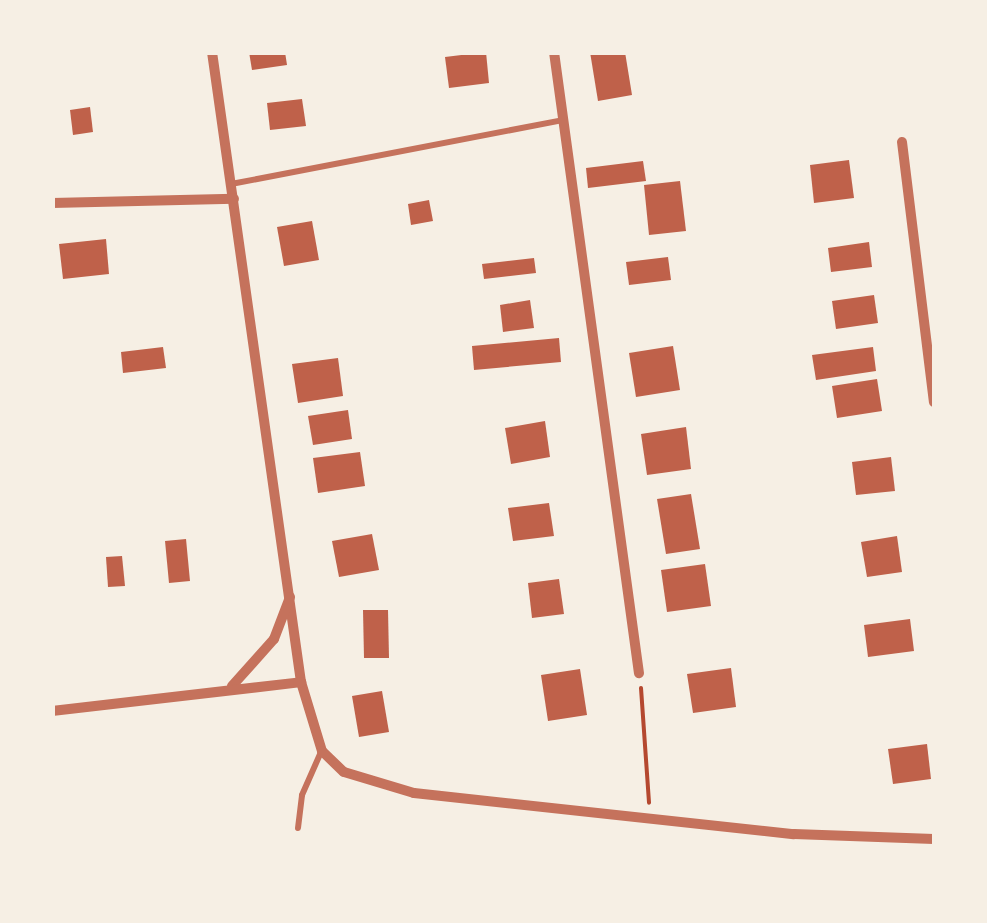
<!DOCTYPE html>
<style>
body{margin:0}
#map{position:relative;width:987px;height:923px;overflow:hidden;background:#f6efe4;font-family:"Fira Sans",sans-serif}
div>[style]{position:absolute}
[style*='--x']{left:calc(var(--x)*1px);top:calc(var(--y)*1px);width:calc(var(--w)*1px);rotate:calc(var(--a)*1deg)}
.building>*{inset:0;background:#bf614a}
.path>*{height:4px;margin:-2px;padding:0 2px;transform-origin:2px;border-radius:2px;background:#b5482f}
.service>*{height:6px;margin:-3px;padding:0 3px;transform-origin:3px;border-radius:3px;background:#c5725c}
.minor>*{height:10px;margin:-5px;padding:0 5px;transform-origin:5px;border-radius:5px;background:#c5725c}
span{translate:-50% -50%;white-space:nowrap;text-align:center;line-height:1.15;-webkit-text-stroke:10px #f6efe4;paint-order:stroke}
.frame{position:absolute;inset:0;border:55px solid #f6efe4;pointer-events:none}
</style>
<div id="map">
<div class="building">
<i style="clip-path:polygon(249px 52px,285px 52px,287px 65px,252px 70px)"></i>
<i style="clip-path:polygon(486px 52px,489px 83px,449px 88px,445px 57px)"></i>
<i style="clip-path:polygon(590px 52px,625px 52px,632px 95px,598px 101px)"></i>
<i style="clip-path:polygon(302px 99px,306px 126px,270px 130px,267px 103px)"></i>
<i style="clip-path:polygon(90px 107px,93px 132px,73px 135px,70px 110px)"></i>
<i style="clip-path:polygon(849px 160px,854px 198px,814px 203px,810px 165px)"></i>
<i style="clip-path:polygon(643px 161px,646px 181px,588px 188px,586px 168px)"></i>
<i style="clip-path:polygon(680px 181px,686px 231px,649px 235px,644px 185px)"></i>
<i style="clip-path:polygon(429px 200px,433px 221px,411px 225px,408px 204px)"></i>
<i style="clip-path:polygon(312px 221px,319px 260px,284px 266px,277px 227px)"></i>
<i style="clip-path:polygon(106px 239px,109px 274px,63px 279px,59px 244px)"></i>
<i style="clip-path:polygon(869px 242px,872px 267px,831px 272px,828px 248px)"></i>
<i style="clip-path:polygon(668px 257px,671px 280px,629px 285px,626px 262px)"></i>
<i style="clip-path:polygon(534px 258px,536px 273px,484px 279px,482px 264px)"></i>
<i style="clip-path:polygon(874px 295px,878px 323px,836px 329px,832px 301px)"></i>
<i style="clip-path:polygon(530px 300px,534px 328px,503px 332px,500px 305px)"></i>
<i style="clip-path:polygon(559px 338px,561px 362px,474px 370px,472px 346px)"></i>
<i style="clip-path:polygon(673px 346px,680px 390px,636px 397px,629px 353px)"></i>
<i style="clip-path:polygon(163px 347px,166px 368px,123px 373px,121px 352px)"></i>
<i style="clip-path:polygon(873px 347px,876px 371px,816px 380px,812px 355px)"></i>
<i style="clip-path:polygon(338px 358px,343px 396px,298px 403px,292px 364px)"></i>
<i style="clip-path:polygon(877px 379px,882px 411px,837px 418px,832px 386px)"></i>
<i style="clip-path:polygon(348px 410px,352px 439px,313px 445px,308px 416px)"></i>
<i style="clip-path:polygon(545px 421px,550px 457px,511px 464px,505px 428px)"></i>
<i style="clip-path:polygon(686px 427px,691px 469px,647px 475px,641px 434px)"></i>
<i style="clip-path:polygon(360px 452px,365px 486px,318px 493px,313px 458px)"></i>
<i style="clip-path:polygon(891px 457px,895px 491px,856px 495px,852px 462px)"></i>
<i style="clip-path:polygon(691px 494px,700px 549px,666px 554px,657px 499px)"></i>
<i style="clip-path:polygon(549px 503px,554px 536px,513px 541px,508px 508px)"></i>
<i style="clip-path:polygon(372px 534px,379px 570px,339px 577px,332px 541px)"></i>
<i style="clip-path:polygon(897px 536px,902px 572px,867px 577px,861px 542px)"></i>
<i style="clip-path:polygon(186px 539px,190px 581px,169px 583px,165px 541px)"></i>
<i style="clip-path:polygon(122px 556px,125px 586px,108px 587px,106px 557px)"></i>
<i style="clip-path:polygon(705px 564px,711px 606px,667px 612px,661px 570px)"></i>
<i style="clip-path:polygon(559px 579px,564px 614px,532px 618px,528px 583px)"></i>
<i style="clip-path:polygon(363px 610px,388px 610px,389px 658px,364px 658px)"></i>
<i style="clip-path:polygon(910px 619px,914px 651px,868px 657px,864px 625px)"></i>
<i style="clip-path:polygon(731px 668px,736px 707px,693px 713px,687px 674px)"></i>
<i style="clip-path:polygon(580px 669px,587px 715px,548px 721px,541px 675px)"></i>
<i style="clip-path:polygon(382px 691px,389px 732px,359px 737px,352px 696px)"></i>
<i style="clip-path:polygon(927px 744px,931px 779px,893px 784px,888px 749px)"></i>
</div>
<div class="path">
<i style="--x:641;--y:688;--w:115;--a:86"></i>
</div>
<div class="service">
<i style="--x:231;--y:184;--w:339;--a:-10.9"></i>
<i style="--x:298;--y:828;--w:33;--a:-83"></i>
<i style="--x:302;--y:795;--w:47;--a:-66.2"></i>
</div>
<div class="minor">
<i style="--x:212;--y:52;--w:636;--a:81.96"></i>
<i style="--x:301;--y:682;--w:72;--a:73.1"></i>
<i style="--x:322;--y:751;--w:30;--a:44"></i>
<i style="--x:344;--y:772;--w:73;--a:16.7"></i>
<i style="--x:414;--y:793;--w:382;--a:6.2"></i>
<i style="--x:794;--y:834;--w:140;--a:2"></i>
<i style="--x:554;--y:52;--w:627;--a:82.21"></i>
<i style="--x:902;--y:142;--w:262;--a:83"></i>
<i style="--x:52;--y:203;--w:182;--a:-1.3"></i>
<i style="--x:232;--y:686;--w:63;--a:-48.2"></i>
<i style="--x:274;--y:639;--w:45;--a:-69.1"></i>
<i style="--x:52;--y:711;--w:251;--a:-6.6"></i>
</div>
<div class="frame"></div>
</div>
